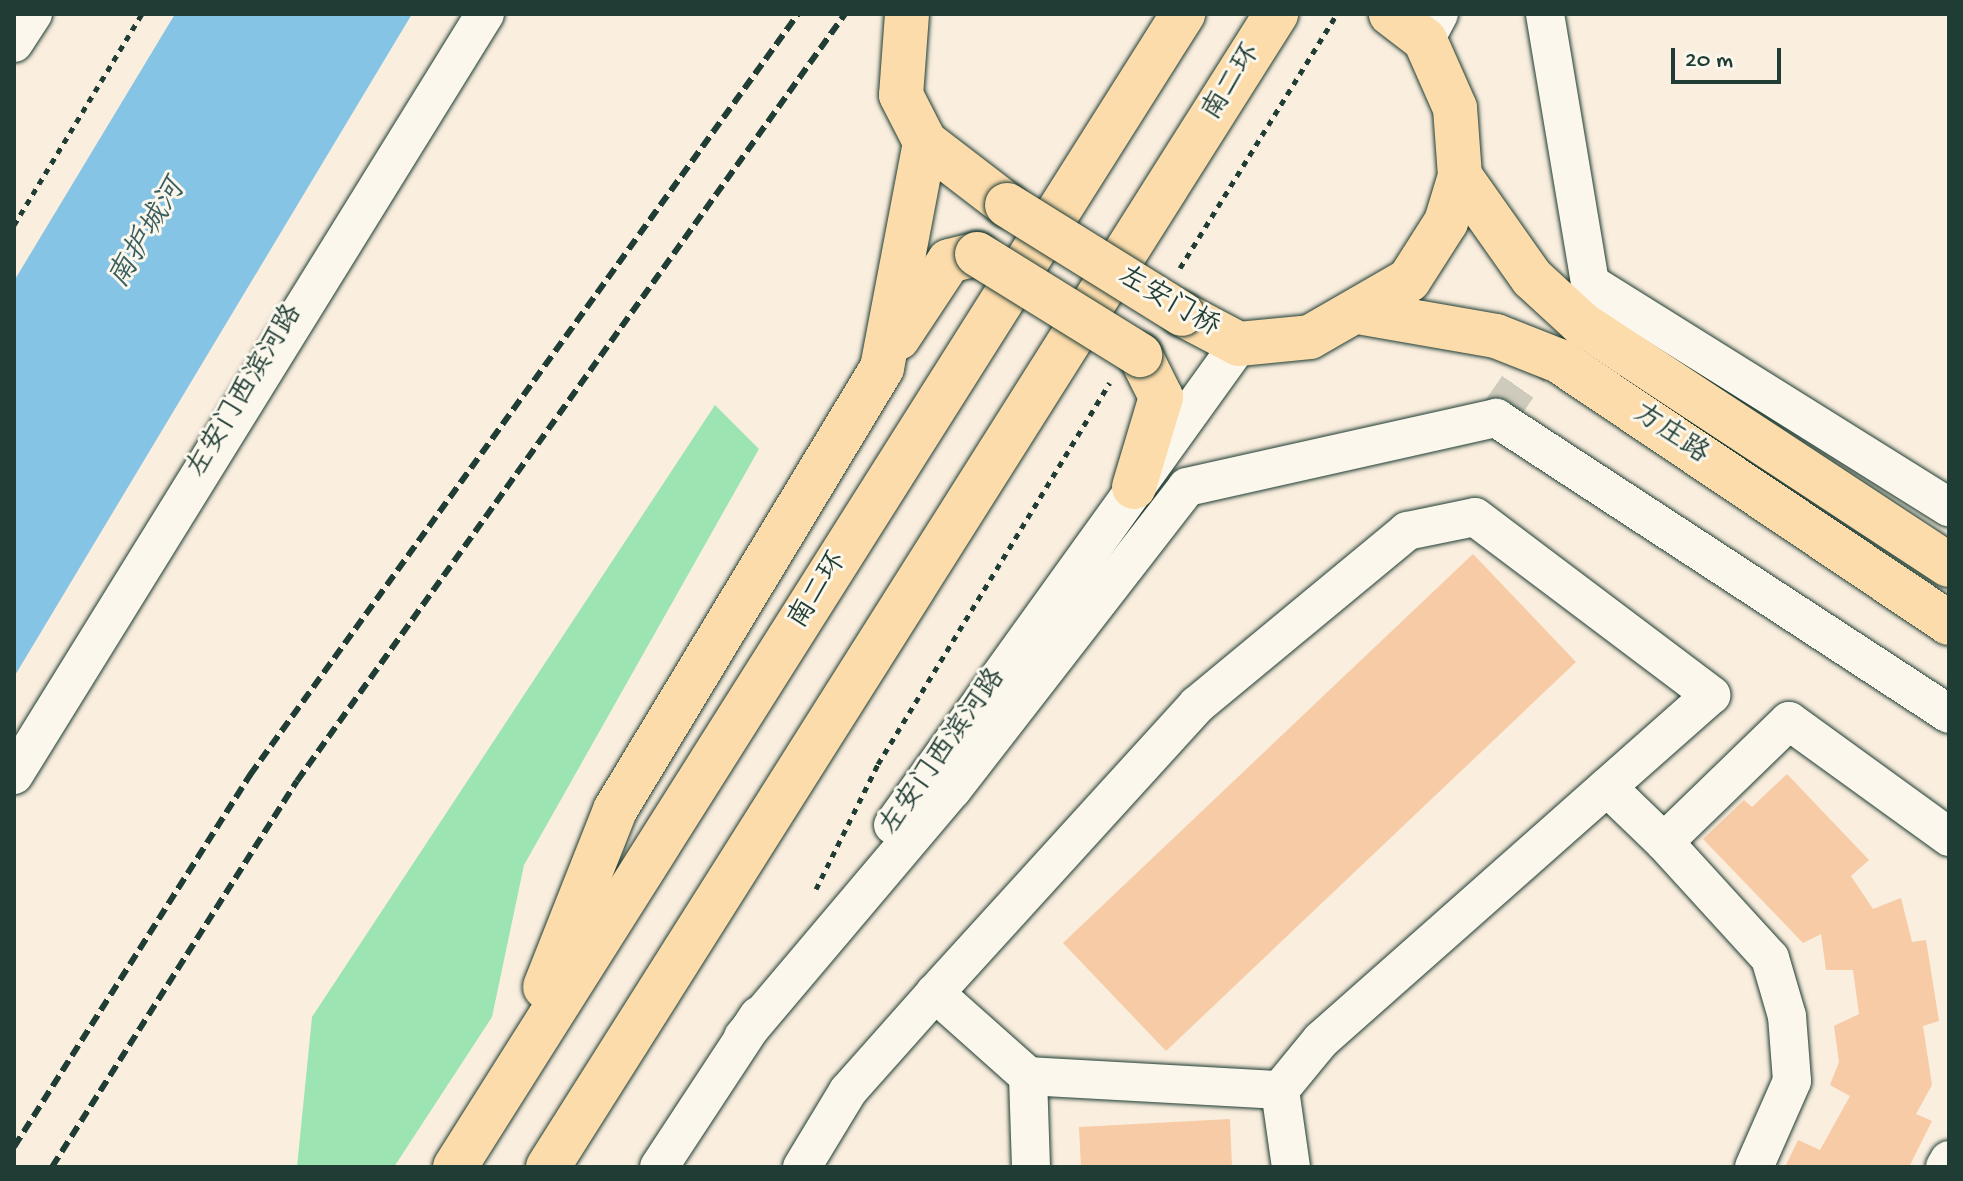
<!DOCTYPE html>
<meta charset="utf-8">
<style>
body{margin:0}
#map{position:relative;width:1963px;height:1181px;overflow:hidden;background:#faeede;font-family:"Gochi Hand","LXGW WenKai TC",sans-serif}
div>[style]{position:absolute}
[style*='--x']{left:calc(var(--x)*1px);top:calc(var(--y)*1px);width:calc(var(--w)*1px);rotate:calc(var(--a)*1deg)}
.green>*{inset:0;background:#9ce4b2}
.water>*{inset:0;background:#86c4e6}
.building>*{inset:0;background:#f6cba5}
.minor-tunnel>*{height:38px;margin-top:-19px;transform-origin:0;background:repeating-linear-gradient(90deg,#cecbbc 0 38px,transparent 0 57px)}
.path>*{height:5px;margin-top:-2.5px;transform-origin:0;background:repeating-linear-gradient(90deg,#1f3d34 0 6px,transparent 0 12px)}
.roads{filter:drop-shadow(0 0 2px #1f3d34) drop-shadow(0 0 2px #1f3d34)}
.minor>*{height:38px;margin:-19px;padding:0 19px;transform-origin:19px;border-radius:19px;background:#fbf7ec}
.major>*{height:44px;margin:-22px;padding:0 22px;transform-origin:22px;border-radius:22px;background:#fddcac}
.highway>*{height:44px;margin:-22px;padding:0 22px;transform-origin:22px;border-radius:22px;background:#fddcac}
.rail>*{height:6px;margin-top:-3px;transform-origin:0;background:repeating-linear-gradient(90deg,#1f3d34 0 12px,transparent 0 18px)}
.bridges{filter:drop-shadow(0 0 2px #1f3d34) drop-shadow(0 0 2px #1f3d34)}
.major-bridge>*{height:44px;margin:-22px;padding:0 22px;transform-origin:22px;border-radius:22px;background:#fddcac}
.highway-bridge>*{height:44px;margin:-22px;padding:0 22px;transform-origin:22px;border-radius:22px;background:#fddcac}
span{translate:-50% -50%;white-space:nowrap;text-align:center;line-height:1.15;-webkit-text-stroke:6px #fbf7ec;paint-order:stroke}
.street-label{font-size:28px;color:#1f3d34}
.water-label{font-size:30px;color:#395f60;font-style:italic}
.frame{position:absolute;inset:0;border:16px solid #1f3d34;pointer-events:none}
.scale{position:absolute;left:1671px;top:48px;width:110px;height:36px;box-sizing:border-box;border:4px solid #1f3d34;border-top:0;padding-left:10px;font-size:24px;line-height:28px;white-space:nowrap;color:#1f3d34;-webkit-text-stroke:6px #fbf7ec;paint-order:stroke}
</style>
<div id="map">
<div class="green">
<i style="clip-path:polygon(715px 405px,759px 449px,524px 865px,492px 1017px,394px 1167px,297px 1167px,312px 1017px)"></i>
</div>
<div class="water">
<i style="clip-path:polygon(175px 14px,412px 14px,14px 677px,14px 281px)"></i>
</div>
<div class="building">
<i style="clip-path:polygon(1473px 554px,1576px 662px,1166px 1051px,1063px 943px)"></i>
<i style="clip-path:polygon(1787px 774px,1869px 860px,1851px 876px,1873px 909px,1901px 898px,1912px 942px,1926px 940px,1939px 1021px,1923px 1026px,1932px 1085px,1916px 1114px,1932px 1121px,1909px 1167px,1785px 1167px,1798px 1140px,1820px 1150px,1850px 1096px,1830px 1085px,1839px 1062px,1834px 1026px,1859px 1014px,1853px 970px,1826px 970px,1821px 934px,1803px 943px,1703px 839px,1744px 800px,1752px 807px)"></i>
<i style="clip-path:polygon(1230px 1119px,1232px 1167px,1081px 1167px,1079px 1127px)"></i>
</div>
<div class="minor-tunnel">
<i style="--x:1496;--y:418;--w:157;--a:-55.1"></i>
</div>
<div class="path">
<i style="--x:14;--y:225;--w:247;--a:-58.8"></i>
<i style="--x:1180;--y:268;--w:299;--a:-58.3"></i>
<i style="--x:816;--y:889;--w:140;--a:-63.6"></i>
<i style="--x:878;--y:764;--w:446;--a:-58.7"></i>
</div>
<div class="roads">
<div class="minor">
<i style="--x:1545;--y:14;--w:273;--a:80.5"></i>
<i style="--x:1590;--y:283;--w:423;--a:32"></i>
<i style="--x:1425;--y:40;--w:30;--a:-62"></i>
<i style="--x:14;--y:43;--w:35;--a:-57"></i>
<i style="--x:14;--y:775;--w:895;--a:-58.25"></i>
<i style="--x:1607;--y:787;--w:79;--a:44"></i>
<i style="--x:1664;--y:842;--w:174;--a:-44.1"></i>
<i style="--x:1789;--y:721;--w:198;--a:35.9"></i>
<i style="--x:893;--y:825;--w:593;--a:-54.27"></i>
<i style="--x:1664;--y:842;--w:157;--a:47.6"></i>
<i style="--x:1770;--y:958;--w:60;--a:73.7"></i>
<i style="--x:1787;--y:1016;--w:65;--a:85.6"></i>
<i style="--x:1792;--y:1081;--w:94;--a:113.8"></i>
<i style="--x:743;--y:1037;--w:324;--a:-49.8"></i>
<i style="--x:952;--y:790;--w:383;--a:-52.2"></i>
<i style="--x:1187;--y:487;--w:317;--a:-12.6"></i>
<i style="--x:1496;--y:418;--w:541;--a:33.16"></i>
<i style="--x:1028;--y:1076;--w:252;--a:3.2"></i>
<i style="--x:659;--y:1167;--w:181;--a:-56.7"></i>
<i style="--x:802;--y:1167;--w:89;--a:-58.8"></i>
<i style="--x:848;--y:1091;--w:131;--a:-48.4"></i>
<i style="--x:1031;--y:1167;--w:91;--a:-91.9"></i>
<i style="--x:1028;--y:1076;--w:125;--a:-138.3"></i>
<i style="--x:935;--y:993;--w:389;--a:-47.7"></i>
<i style="--x:1197;--y:705;--w:273;--a:-39.6"></i>
<i style="--x:1407;--y:531;--w:69;--a:-11.6"></i>
<i style="--x:1475;--y:517;--w:296;--a:37"></i>
<i style="--x:1711;--y:695;--w:521;--a:138.5"></i>
<i style="--x:1321;--y:1040;--w:65;--a:129.4"></i>
<i style="--x:1280;--y:1090;--w:78;--a:81.9"></i>
<i style="--x:1945;--y:1167;--w:8;--a:-60"></i>
</div>
<div class="major">
<i style="--x:907;--y:14;--w:81;--a:94.2"></i>
<i style="--x:901;--y:95;--w:53;--a:62.9"></i>
<i style="--x:925;--y:142;--w:103;--a:37.5"></i>
<i style="--x:1460;--y:176;--w:125;--a:54.8"></i>
<i style="--x:1532;--y:278;--w:68;--a:42.6"></i>
<i style="--x:1582;--y:324;--w:439;--a:33.3"></i>
<i style="--x:1364;--y:313;--w:134;--a:9.9"></i>
<i style="--x:1496;--y:336;--w:68;--a:21.6"></i>
<i style="--x:1559;--y:361;--w:470;--a:33.9"></i>
<i style="--x:1182;--y:314;--w:64;--a:27.8"></i>
<i style="--x:1239;--y:344;--w:71;--a:-5.6"></i>
<i style="--x:1310;--y:337;--w:114;--a:-29.9"></i>
<i style="--x:1409;--y:280;--w:69;--a:-57.5"></i>
<i style="--x:1446;--y:222;--w:48;--a:-73.1"></i>
<i style="--x:1460;--y:176;--w:68;--a:-94.2"></i>
<i style="--x:1455;--y:108;--w:74;--a:-113.8"></i>
<i style="--x:1425;--y:40;--w:43;--a:-142.6"></i>
</div>
<div class="highway">
<i style="--x:898;--y:338;--w:92;--a:-56.5"></i>
<i style="--x:949;--y:261;--w:29;--a:-14"></i>
<i style="--x:1134;--y:487;--w:94;--a:-73.3"></i>
<i style="--x:1161;--y:397;--w:47;--a:-116.6"></i>
<i style="--x:545;--y:987;--w:190;--a:-68.4"></i>
<i style="--x:615;--y:810;--w:516;--a:-58.86"></i>
<i style="--x:882;--y:368;--w:230;--a:-79.2"></i>
<i style="--x:455;--y:1167;--w:1364;--a:-57.73"></i>
<i style="--x:548;--y:1167;--w:1364;--a:-57.73"></i>
</div>
</div>
<div class="rail">
<i style="--x:14;--y:1147;--w:441;--a:-57.6"></i>
<i style="--x:250;--y:775;--w:938;--a:-54.24"></i>
<i style="--x:52;--y:1167;--w:457;--a:-57.6"></i>
<i style="--x:297;--y:781;--w:943;--a:-54.46"></i>
</div>
<div class="bridges">
<div class="major-bridge">
<i style="--x:1007;--y:205;--w:206;--a:31.9"></i>
</div>
<div class="highway-bridge">
<i style="--x:977;--y:254;--w:192;--a:31.8"></i>
</div>
</div>
<div class="street-label">
<span style="left:1233px;top:83px;rotate:-58deg">南二环</span>
<span style="left:1168px;top:303px;rotate:30deg">左安门桥</span>
<span style="left:246px;top:392px;rotate:-59deg">左安门西滨河路</span>
<span style="left:1670px;top:435px;rotate:34deg">方庄路</span>
<span style="left:819px;top:591px;rotate:-58deg">南二环</span>
<span style="left:944px;top:753px;rotate:-55deg">左安门西滨河路</span>
</div>
<div class="water-label">
<span style="left:149px;top:235px;rotate:-59deg">南护城河</span>
</div>
<div class="frame"></div>
<div class="scale">20 m</div>
</div>
